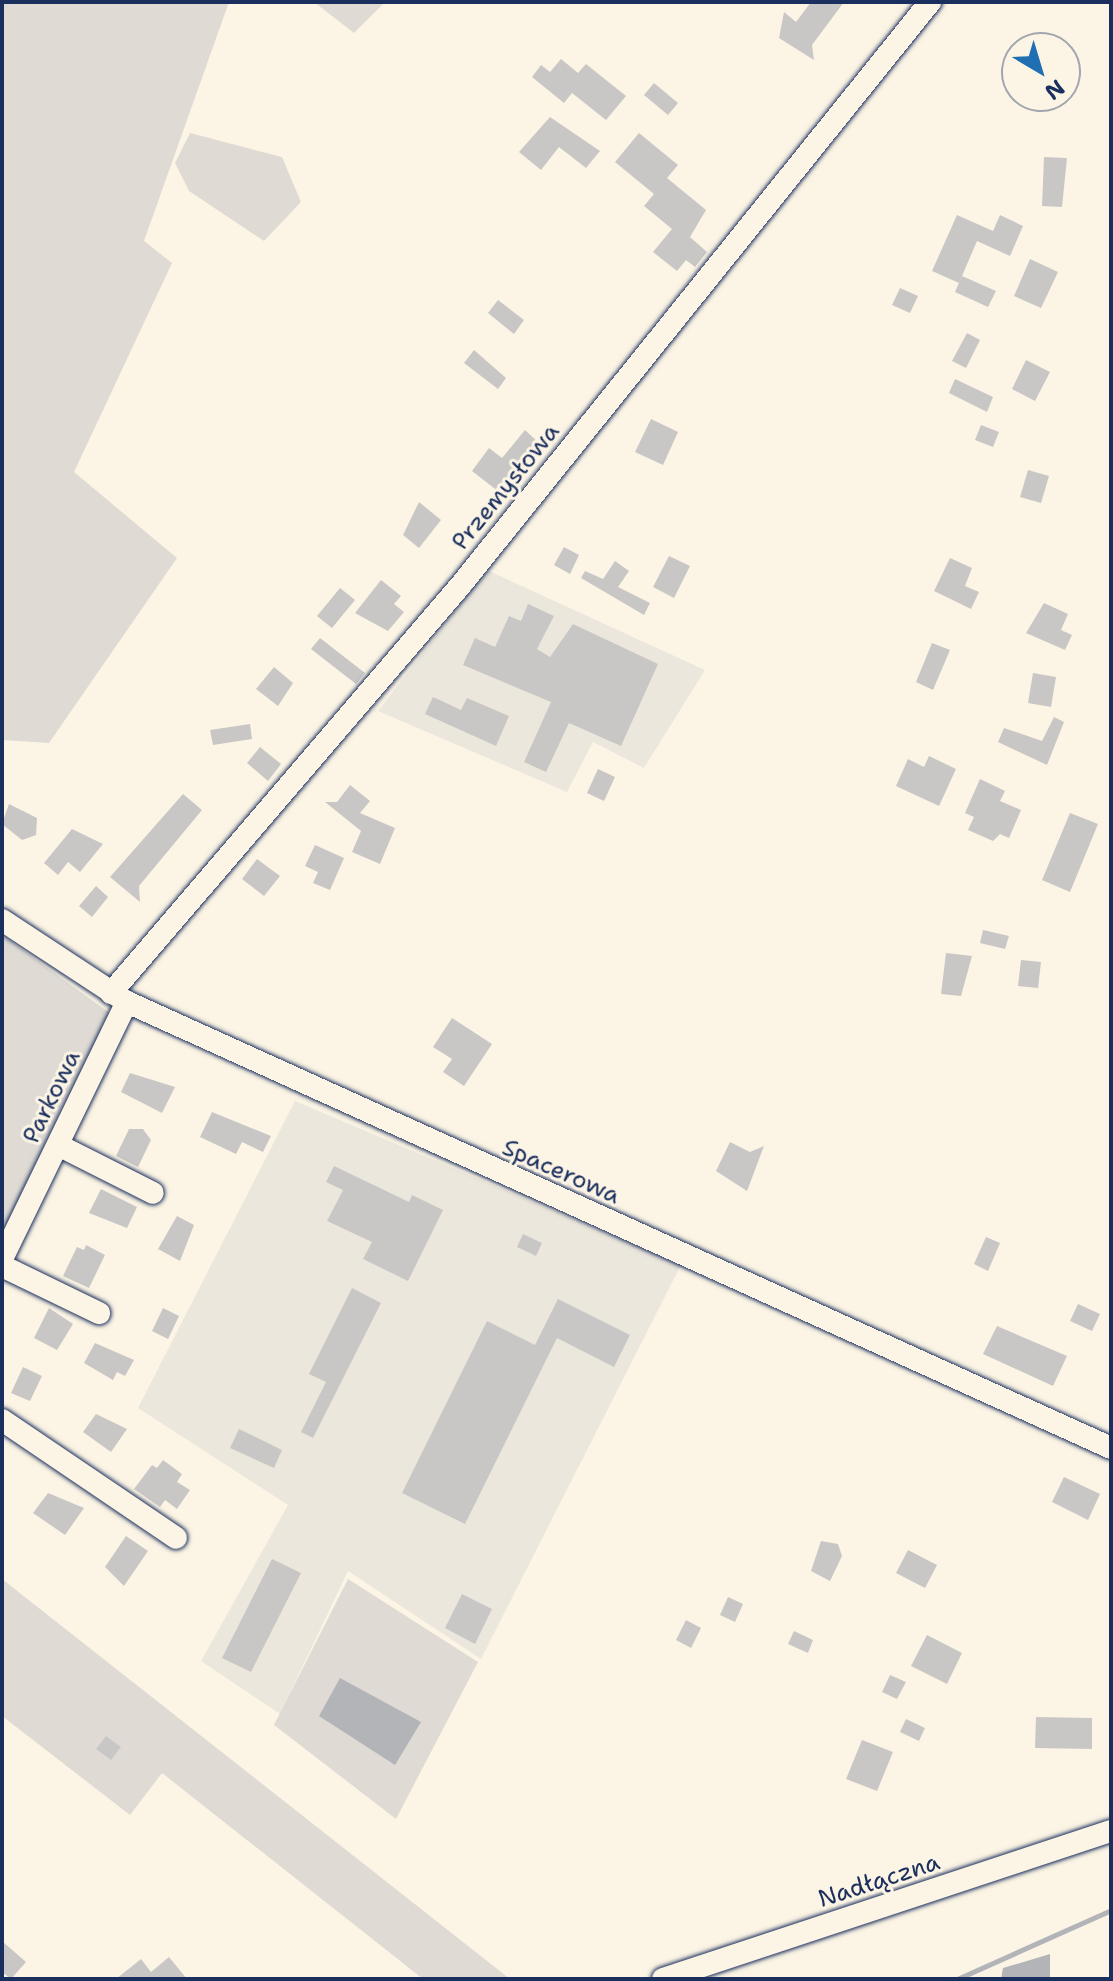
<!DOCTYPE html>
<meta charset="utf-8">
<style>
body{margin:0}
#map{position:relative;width:1113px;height:1981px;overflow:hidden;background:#fcf5e5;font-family:"Shantell Sans",sans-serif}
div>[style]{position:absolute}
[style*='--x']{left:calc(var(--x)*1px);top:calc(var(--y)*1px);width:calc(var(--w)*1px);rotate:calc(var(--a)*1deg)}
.built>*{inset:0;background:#ece7dc}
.green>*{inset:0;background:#dfdbd4}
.water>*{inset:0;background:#b2b4b8}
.stream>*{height:5px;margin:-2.5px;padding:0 2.5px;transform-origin:2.5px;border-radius:2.5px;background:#b2b4b8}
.building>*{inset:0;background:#c8c7c6}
.roads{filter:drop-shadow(0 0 2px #1b2f5e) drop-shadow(0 0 2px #1b2f5e)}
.minor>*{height:22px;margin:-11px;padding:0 11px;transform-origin:11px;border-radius:11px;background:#fcf5e5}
span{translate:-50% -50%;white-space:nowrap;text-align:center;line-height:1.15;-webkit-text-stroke:6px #fcf5e5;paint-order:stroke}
.street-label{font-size:24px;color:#1b2f5e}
.frame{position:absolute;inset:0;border:4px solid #1b2f5e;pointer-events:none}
.north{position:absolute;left:1001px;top:32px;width:80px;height:80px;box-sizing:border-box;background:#fcf5e5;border:2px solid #a2a6af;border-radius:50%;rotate:142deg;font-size:22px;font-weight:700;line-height:32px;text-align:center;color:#1b2f5e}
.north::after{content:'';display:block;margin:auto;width:28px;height:36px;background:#1f6fb2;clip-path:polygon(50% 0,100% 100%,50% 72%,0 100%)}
</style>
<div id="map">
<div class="built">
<i style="clip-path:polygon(487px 570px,705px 670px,644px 768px,593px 742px,567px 792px,378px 711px)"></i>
<i style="clip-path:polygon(295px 1101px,681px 1265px,481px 1659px,348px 1571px,280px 1714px,201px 1661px,288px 1505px,138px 1408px)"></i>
</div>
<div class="green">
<i style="clip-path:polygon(2px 2px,229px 2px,144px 241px,172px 263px,74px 472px,177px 558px,49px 743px,2px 740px)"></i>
<i style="clip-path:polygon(314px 2px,385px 2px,354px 33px)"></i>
<i style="clip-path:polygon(190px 133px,282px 157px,301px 202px,264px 241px,189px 191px,175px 163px)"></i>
<i style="clip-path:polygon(2px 935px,111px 1014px,2px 1236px)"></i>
<i style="clip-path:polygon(2px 1579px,510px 1979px,423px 1979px,162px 1773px,130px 1815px,2px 1716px)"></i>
<i style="clip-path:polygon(348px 1579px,478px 1662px,396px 1819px,274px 1725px)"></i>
</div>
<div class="water">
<i style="clip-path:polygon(340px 1678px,421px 1722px,395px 1765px,319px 1716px)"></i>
<i style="clip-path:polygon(1050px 1954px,1050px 1979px,1001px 1979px,1003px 1968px)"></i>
</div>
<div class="stream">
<i style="--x:957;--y:1979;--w:169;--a:-24.1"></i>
</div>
<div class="building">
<i style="clip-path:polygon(811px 2px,844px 2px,812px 45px,814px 60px,779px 38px,784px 12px,796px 22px)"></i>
<i style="clip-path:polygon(561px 59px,578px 73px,586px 64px,626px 96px,606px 120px,572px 93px,564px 103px,532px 77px,541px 65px,550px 72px)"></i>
<i style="clip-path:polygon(654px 83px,678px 103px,668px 115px,644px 95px)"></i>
<i style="clip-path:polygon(550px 117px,600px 151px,586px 168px,559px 147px,541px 170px,519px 152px)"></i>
<i style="clip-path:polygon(639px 133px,678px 165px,667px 178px,706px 210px,690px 237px,707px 252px,695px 267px,686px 260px,677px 271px,653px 252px,672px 229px,644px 206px,654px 194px,615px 162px)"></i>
<i style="clip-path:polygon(1044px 157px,1067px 158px,1062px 207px,1042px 206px)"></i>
<i style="clip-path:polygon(957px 215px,993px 231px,1000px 215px,1023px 226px,1010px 256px,977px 241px,959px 283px,932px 271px)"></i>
<i style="clip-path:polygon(1030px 259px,1058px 272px,1041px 308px,1014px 296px)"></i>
<i style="clip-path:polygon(962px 276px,996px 291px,988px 307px,955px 292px)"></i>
<i style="clip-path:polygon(900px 288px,918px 296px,910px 313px,892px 305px)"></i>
<i style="clip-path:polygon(498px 300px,524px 320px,514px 334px,488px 313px)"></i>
<i style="clip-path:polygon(967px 333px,980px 340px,966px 368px,952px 361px)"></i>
<i style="clip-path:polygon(474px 350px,506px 378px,498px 389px,464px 363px)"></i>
<i style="clip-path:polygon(1026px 360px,1050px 372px,1035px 401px,1012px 389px)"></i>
<i style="clip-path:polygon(955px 379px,993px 397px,987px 412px,949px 393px)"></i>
<i style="clip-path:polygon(651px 419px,678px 432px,663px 465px,635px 452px)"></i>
<i style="clip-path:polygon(981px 425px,999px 432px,993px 447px,975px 440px)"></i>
<i style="clip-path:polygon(525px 430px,541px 445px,499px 492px,472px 471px,489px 448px,502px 458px)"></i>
<i style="clip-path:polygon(1028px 470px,1049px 476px,1041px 503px,1020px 497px)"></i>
<i style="clip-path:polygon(419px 502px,441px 520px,419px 548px,403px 535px)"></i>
<i style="clip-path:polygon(564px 547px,579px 555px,570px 574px,554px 565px)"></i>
<i style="clip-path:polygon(669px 556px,690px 566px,674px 598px,653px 587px)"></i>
<i style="clip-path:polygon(950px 558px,972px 568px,965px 586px,979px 592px,971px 609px,934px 591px)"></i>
<i style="clip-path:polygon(615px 561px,629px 571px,618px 587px,650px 603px,644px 615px,581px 578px,585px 571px,603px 579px)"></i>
<i style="clip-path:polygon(381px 580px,401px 596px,394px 604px,404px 612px,388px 631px,355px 613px)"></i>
<i style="clip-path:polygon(340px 588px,355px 600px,332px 628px,317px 616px)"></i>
<i style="clip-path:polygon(1044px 603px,1068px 614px,1061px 630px,1072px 635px,1065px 650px,1026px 633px)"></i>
<i style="clip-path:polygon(528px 604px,554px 616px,537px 649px,550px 657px,573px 624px,658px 664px,621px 746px,569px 723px,546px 772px,524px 762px,551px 702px,463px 665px,475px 638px,495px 647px,509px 616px,521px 621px)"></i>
<i style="clip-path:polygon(320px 638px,365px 673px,356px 684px,311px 649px)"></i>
<i style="clip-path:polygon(932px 643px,950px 650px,933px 690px,916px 682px)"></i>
<i style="clip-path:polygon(274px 667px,293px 683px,278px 706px,256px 689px)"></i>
<i style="clip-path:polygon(1033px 673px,1056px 677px,1051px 707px,1028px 703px)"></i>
<i style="clip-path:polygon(433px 697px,461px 710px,467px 698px,509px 716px,496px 746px,425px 714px)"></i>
<i style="clip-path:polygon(1054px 717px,1064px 722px,1047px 765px,998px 742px,1004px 728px,1042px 741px)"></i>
<i style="clip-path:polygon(250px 724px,252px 739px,213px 745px,210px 730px)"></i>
<i style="clip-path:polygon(260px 747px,281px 764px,268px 781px,247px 763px)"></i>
<i style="clip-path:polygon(929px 756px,956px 769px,939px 806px,896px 786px,908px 759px,924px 767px)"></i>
<i style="clip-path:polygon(598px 769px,615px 777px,604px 801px,587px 793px)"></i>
<i style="clip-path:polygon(980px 779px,1005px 791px,1000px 801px,1021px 810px,1009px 838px,1000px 834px,993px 841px,968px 830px,974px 817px,965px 813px)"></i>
<i style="clip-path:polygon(350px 785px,370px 801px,360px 813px,395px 828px,380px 864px,352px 852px,361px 831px,325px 802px,337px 802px)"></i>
<i style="clip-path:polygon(183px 794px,202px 810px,139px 886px,140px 902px,110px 877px)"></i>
<i style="clip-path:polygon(9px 804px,37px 818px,36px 835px,22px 840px,2px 824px)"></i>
<i style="clip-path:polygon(1070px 813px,1098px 824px,1070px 892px,1042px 880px)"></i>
<i style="clip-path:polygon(72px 829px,103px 844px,80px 872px,68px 862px,58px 875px,44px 863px)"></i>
<i style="clip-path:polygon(315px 845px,344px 858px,330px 890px,313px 883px,318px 872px,305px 866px)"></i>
<i style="clip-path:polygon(257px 859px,280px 876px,264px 896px,242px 879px)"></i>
<i style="clip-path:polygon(96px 886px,108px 897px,92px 917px,79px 906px)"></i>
<i style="clip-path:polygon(983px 930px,1009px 936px,1005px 949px,980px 943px)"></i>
<i style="clip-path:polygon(946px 953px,972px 956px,961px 996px,941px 994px)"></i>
<i style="clip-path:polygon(1021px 960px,1041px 962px,1038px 988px,1018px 986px)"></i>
<i style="clip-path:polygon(452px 1018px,492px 1044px,464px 1086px,443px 1072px,452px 1059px,433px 1047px)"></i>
<i style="clip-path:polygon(130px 1073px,175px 1087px,162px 1113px,121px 1092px)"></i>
<i style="clip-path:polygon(212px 1112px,271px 1136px,263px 1152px,242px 1142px,236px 1154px,200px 1137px)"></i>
<i style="clip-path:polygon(129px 1129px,143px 1129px,151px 1140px,138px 1167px,116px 1156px)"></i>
<i style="clip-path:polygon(730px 1142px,750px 1152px,764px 1146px,747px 1191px,716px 1171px)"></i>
<i style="clip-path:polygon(334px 1166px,409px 1202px,412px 1195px,443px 1210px,408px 1281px,363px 1259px,372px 1242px,327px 1221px,343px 1190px,326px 1182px)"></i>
<i style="clip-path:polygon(101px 1189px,137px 1207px,127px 1228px,89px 1213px)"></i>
<i style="clip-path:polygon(177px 1216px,194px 1225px,180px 1261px,158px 1249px)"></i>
<i style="clip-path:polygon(523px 1234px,542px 1243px,536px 1256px,517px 1247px)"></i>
<i style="clip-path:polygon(986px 1237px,1000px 1243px,988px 1271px,974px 1264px)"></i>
<i style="clip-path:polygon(86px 1245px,105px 1255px,89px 1288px,63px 1276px,77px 1247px,84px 1250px)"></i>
<i style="clip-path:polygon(352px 1288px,381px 1303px,313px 1438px,301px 1432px,326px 1382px,309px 1374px)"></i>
<i style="clip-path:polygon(558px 1299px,630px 1335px,614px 1367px,557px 1338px,465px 1524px,402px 1493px,487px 1321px,535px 1345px)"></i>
<i style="clip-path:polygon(1078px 1304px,1100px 1314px,1092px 1331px,1070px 1321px)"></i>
<i style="clip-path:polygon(49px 1308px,73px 1324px,57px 1350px,34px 1338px)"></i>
<i style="clip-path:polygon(163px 1308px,179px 1316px,168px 1339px,152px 1331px)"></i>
<i style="clip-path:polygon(997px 1326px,1067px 1356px,1053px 1386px,983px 1354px)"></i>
<i style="clip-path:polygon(95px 1343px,134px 1360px,125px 1376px,117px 1372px,113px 1380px,84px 1363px)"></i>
<i style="clip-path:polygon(23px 1367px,42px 1376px,30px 1401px,11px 1393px)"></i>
<i style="clip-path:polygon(96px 1414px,127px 1429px,111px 1452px,83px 1432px)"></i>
<i style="clip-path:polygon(239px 1429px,282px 1450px,274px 1468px,230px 1448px)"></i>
<i style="clip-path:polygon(163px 1460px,182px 1474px,177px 1482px,190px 1490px,177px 1509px,165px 1500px,160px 1507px,134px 1489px,152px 1465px,157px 1468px)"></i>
<i style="clip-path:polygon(1064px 1477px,1100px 1494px,1088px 1520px,1052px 1502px)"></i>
<i style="clip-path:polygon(48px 1493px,84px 1508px,65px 1535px,33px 1513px)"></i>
<i style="clip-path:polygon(126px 1536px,148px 1551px,124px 1586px,105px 1567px)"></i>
<i style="clip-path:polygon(821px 1541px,838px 1544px,842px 1556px,830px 1581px,811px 1571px)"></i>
<i style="clip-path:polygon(908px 1550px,937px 1565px,925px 1588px,896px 1573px)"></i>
<i style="clip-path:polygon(272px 1559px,301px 1573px,251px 1672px,222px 1658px)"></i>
<i style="clip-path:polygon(462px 1594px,492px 1609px,475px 1644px,445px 1628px)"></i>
<i style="clip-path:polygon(728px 1597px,743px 1604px,735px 1622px,720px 1615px)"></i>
<i style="clip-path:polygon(686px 1620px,701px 1628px,691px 1648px,676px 1640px)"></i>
<i style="clip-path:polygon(794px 1631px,813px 1640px,808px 1653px,788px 1644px)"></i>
<i style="clip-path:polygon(927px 1635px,962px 1653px,947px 1684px,911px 1666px)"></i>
<i style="clip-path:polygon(890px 1675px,906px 1682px,897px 1699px,882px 1692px)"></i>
<i style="clip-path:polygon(1036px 1717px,1092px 1718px,1092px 1749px,1035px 1748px)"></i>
<i style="clip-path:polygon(906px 1719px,925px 1728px,919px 1741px,900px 1732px)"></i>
<i style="clip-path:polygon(106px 1736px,121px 1747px,111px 1760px,96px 1749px)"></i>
<i style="clip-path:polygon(862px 1740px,893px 1752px,877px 1791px,846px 1779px)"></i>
<i style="clip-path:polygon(2px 1941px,26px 1962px,11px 1979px,2px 1972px)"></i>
<i style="clip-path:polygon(169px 1957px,187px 1979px,116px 1979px,141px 1959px,151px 1972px)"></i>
</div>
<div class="roads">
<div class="minor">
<i style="--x:2;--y:920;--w:149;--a:33.3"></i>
<i style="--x:127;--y:1002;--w:1080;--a:24.38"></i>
<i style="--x:111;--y:993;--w:536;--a:-49.39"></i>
<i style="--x:460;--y:586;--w:750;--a:-51.17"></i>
<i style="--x:58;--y:1145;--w:106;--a:26.8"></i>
<i style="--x:2;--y:1259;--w:286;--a:-64.1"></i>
<i style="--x:2;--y:1266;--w:108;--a:25.9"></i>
<i style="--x:2;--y:1420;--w:210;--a:34.1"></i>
<i style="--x:663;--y:1979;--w:472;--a:-18.3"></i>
</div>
</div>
<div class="street-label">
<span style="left:506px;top:487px;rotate:-51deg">Przemysłowa</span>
<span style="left:52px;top:1097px;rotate:-64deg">Parkowa</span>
<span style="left:561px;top:1172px;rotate:24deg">Spacerowa</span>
<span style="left:879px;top:1881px;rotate:-18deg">Nadłączna</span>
</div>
<div class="frame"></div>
<div class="north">N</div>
</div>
